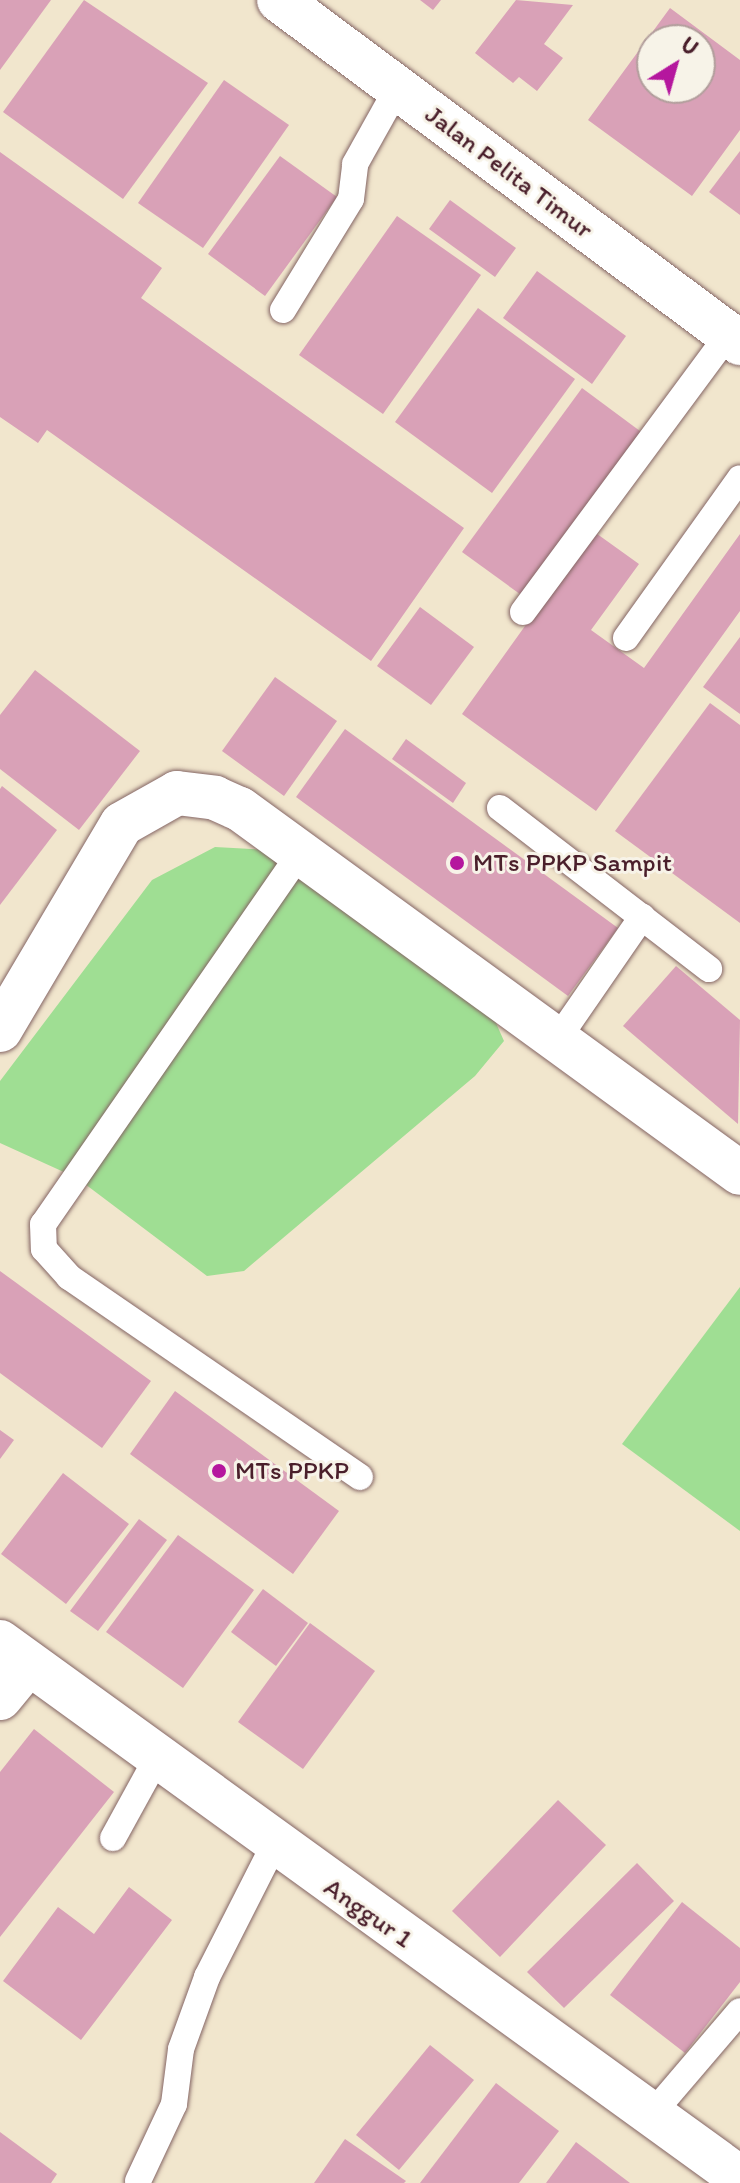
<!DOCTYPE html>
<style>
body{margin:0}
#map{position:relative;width:740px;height:2183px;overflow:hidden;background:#f1e6cd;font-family:Itim,sans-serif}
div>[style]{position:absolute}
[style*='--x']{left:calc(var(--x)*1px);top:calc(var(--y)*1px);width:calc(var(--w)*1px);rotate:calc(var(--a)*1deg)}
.green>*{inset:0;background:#9fde93}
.building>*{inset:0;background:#d9a1b7}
.roads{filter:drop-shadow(0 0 2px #846564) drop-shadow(0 0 2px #846564)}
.lane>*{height:26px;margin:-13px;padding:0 13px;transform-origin:13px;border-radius:13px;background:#fff}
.street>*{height:44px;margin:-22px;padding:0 22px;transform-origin:22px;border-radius:22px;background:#fff}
.secondary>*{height:44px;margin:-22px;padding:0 22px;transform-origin:22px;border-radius:22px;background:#fff}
.dots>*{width:22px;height:22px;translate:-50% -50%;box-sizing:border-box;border:4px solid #f7f3e8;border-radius:50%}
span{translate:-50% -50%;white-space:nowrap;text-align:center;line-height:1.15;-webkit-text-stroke:6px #f7f3e8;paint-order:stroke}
.street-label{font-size:26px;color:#4a1f2b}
.poi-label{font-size:26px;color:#4a1f2b}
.left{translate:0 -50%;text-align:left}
.north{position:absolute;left:636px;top:24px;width:80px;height:80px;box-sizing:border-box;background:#f7f3e8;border:2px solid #b29e9c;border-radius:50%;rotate:37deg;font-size:22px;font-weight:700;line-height:32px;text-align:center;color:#4a1f2b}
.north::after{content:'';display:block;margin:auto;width:28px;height:36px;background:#b5179e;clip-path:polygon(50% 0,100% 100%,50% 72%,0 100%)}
</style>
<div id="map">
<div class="green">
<i style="clip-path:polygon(215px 847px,270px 850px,484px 996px,504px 1041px,475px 1076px,244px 1271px,207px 1276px,77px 1178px,0 1143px,0 1081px,152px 880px)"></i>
<i style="clip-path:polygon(740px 1287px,740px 1531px,622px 1444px)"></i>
</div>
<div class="building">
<i style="clip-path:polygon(0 0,51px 0,0 70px)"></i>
<i style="clip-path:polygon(84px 0,208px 83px,123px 199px,3px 112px)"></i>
<i style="clip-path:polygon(420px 0,441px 0,433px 10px)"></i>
<i style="clip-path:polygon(516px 0,573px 5px,544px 44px,563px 58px,537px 91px,519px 77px,513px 83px,475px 53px)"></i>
<i style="clip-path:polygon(evenodd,670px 8px,740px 60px,740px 130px,692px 196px,588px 120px,670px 8px,652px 40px,700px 40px,700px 88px,652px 88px,652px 40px)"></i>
<i style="clip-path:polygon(224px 80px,289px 125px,203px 248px,138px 203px)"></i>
<i style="clip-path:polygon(740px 151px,740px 215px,709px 192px)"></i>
<i style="clip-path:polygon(0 152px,162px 268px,141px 298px,464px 528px,371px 661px,47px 430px,38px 443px,0 417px)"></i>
<i style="clip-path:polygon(280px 156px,337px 197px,265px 296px,208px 254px)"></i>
<i style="clip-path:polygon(450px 200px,516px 248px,495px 277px,429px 229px)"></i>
<i style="clip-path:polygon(397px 216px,481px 275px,383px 414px,299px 355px)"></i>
<i style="clip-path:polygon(537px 271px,626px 336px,592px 384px,503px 318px)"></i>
<i style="clip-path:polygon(478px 308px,575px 379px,492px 493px,395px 422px)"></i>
<i style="clip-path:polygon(582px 388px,644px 434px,524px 597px,462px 552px)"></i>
<i style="clip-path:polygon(593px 531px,639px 564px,591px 630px,644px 668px,740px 534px,740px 611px,596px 811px,462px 714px)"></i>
<i style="clip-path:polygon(420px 607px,474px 647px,431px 705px,377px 666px)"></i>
<i style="clip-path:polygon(740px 637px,740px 714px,703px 687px)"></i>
<i style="clip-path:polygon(35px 670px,140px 751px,79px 830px,0 769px,0 715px)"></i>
<i style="clip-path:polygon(275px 677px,337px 721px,284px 796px,222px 751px)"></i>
<i style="clip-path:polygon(710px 703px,740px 725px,740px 923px,615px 831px)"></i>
<i style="clip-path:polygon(345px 729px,618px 928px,568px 996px,296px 797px)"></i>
<i style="clip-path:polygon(406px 739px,466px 783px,453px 803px,392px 759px)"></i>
<i style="clip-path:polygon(2px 786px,57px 830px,0 905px,0 789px)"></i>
<i style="clip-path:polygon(676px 966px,740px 1020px,738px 1124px,623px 1026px)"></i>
<i style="clip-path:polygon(0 1271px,151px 1381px,102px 1448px,0 1373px)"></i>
<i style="clip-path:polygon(175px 1391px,339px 1511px,293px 1574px,130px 1454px)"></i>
<i style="clip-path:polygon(0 1430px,14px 1440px,0 1459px)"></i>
<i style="clip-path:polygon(63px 1473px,129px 1524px,66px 1604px,1px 1554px)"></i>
<i style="clip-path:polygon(139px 1519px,167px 1540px,98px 1631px,70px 1611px)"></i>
<i style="clip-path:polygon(178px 1535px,254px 1590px,183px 1688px,106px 1632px)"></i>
<i style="clip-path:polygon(263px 1589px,308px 1623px,276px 1666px,231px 1632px)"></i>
<i style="clip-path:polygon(310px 1623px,375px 1671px,303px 1769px,238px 1722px)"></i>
<i style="clip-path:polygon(34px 1729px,114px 1792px,0 1937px,0 1772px)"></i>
<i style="clip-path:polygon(558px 1800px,606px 1845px,500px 1957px,452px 1911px)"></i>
<i style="clip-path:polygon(637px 1863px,674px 1901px,564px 2008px,527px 1972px)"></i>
<i style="clip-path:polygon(129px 1887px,172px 1920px,81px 2040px,3px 1981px,58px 1907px,94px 1934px)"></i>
<i style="clip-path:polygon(682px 1902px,740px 1948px,740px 1982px,685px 2053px,610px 1995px)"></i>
<i style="clip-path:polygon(430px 2045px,474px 2080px,399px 2170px,356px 2135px)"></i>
<i style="clip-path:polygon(496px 2083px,559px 2131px,519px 2183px,420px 2183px)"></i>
<i style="clip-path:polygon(0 2132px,57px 2174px,51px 2183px,0 2183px)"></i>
<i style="clip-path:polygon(345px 2139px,406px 2181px,404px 2183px,314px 2183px)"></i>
<i style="clip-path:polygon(576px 2142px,630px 2183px,546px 2183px)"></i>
</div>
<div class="roads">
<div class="lane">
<i style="--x:283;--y:310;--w:130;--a:-58.5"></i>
<i style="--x:351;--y:199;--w:35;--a:-83"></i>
<i style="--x:355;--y:164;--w:86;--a:-60.8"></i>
<i style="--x:523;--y:612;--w:346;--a:-53.5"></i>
<i style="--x:626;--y:638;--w:196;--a:-54.5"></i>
<i style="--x:500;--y:808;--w:264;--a:37.6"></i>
<i style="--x:301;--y:852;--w:453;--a:124.7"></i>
<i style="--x:43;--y:1224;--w:25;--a:88"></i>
<i style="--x:44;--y:1249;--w:38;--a:48"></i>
<i style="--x:69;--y:1277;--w:353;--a:34.5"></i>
<i style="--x:557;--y:1040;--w:150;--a:-55.4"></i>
<i style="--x:113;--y:1838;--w:91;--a:-61.2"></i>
<i style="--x:652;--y:2114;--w:135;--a:-49.5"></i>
<i style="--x:138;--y:2181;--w:85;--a:-64.9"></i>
<i style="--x:174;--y:2104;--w:55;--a:-82.7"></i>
<i style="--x:181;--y:2049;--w:77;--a:-70.1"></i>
<i style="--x:207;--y:1977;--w:148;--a:-63.1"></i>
</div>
<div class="street">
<i style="--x:0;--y:1030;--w:239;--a:-59.4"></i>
<i style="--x:122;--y:824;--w:63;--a:-29.4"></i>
<i style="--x:177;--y:793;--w:38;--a:7"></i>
<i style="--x:215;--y:798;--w:27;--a:24"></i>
<i style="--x:240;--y:809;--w:618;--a:36.05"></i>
<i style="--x:0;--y:1642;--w:914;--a:35.92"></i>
<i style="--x:0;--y:1698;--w:45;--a:-50.4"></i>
</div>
<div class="secondary">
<i style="--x:279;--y:0;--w:575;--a:36.65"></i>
</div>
</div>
<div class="dots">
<i style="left:457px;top:863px;background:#b5179e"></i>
<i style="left:219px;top:1471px;background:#b5179e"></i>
</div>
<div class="street-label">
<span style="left:509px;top:172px;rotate:37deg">Jalan Pelita Timur</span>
<span style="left:368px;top:1913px;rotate:35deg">Anggur 1</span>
</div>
<div class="poi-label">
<span class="left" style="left:473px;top:863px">MTs PPKP Sampit</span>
<span class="left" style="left:235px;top:1471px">MTs PPKP</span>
</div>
<div class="north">U</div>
</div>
